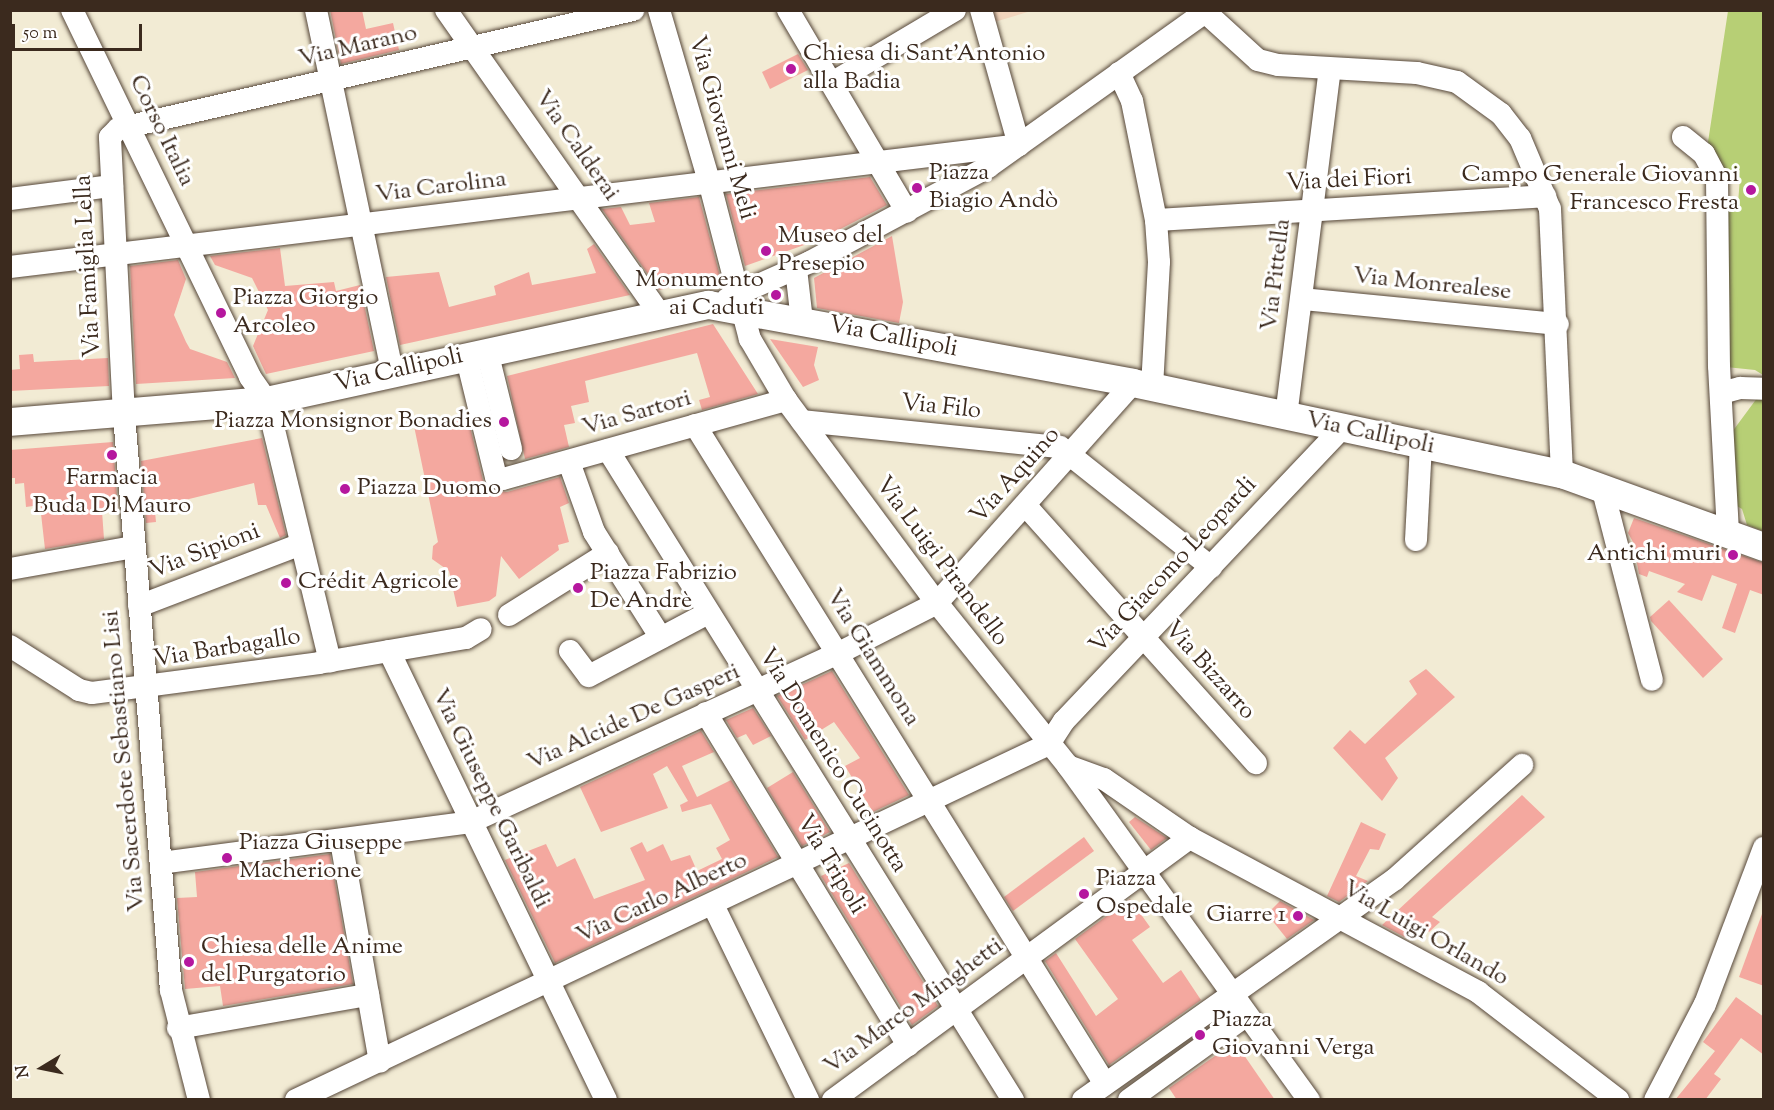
<!DOCTYPE html>
<meta charset="utf-8">
<style>
body{margin:0}
#map{position:relative;width:1774px;height:1110px;overflow:hidden;background:#f2ebd4;font-family:"Sorts Mill Goudy",serif}
div>[style]{position:absolute}
[style*='--x']{left:calc(var(--x)*1px);top:calc(var(--y)*1px);width:calc(var(--w)*1px);rotate:calc(var(--a)*1deg)}
.built>*{inset:0;background:#f2d5bd}
.green>*{inset:0;background:#b7cf75}
.building>*{inset:0;background:#f4a89f}
.roads{filter:drop-shadow(0 0 2px #564739) drop-shadow(0 0 2px #564739)}
.minor>*{height:22px;margin:-11px;padding:0 11px;transform-origin:11px;border-radius:11px;background:#fff}
.major>*{height:28px;margin:-14px;padding:0 14px;transform-origin:14px;border-radius:14px;background:#fff}
.dots>*{width:16px;height:16px;translate:-50% -50%;box-sizing:border-box;border:3px solid #fff;border-radius:50%}
span{translate:-50% -50%;white-space:nowrap;text-align:center;line-height:1.15;-webkit-text-stroke:6px #fff;paint-order:stroke}
.street-label{font-size:24px;color:#3b2a1e}
.poi-label{font-size:24px;color:#3b2a1e}
.left{translate:0 -50%;text-align:left}
.right{translate:-100% -50%;text-align:right}
.frame{position:absolute;inset:0;border:12px solid #3b2a1e;pointer-events:none}
.north{position:absolute;left:12px;top:1038px;width:60px;height:60px;-webkit-text-stroke:4px #fff;paint-order:stroke;rotate:260deg;font-size:16px;font-weight:700;line-height:24px;text-align:center;color:#3b2a1e}
.north::after{content:'';display:block;margin:auto;width:21px;height:27px;background:#3b2a1e;clip-path:polygon(50% 0,100% 100%,50% 72%,0 100%)}
.scale{position:absolute;left:12px;top:24px;width:130px;height:27px;box-sizing:border-box;border:3px solid #3b2a1e;border-top:0;padding-left:8px;font-size:18px;line-height:21px;white-space:nowrap;color:#3b2a1e;-webkit-text-stroke:4px #fff;paint-order:stroke}
</style>
<div id="map">
<div class="built">
<i style="clip-path:polygon(988px 10px,1031px 11px,991px 23px)"></i>
</div>
<div class="green">
<i style="clip-path:polygon(1728px 11px,1763px 11px,1763px 375px,1755px 370px,1726px 367px,1725px 210px,1738px 203px,1740px 178px,1723px 175px,1708px 142px)"></i>
<i style="clip-path:polygon(1763px 390px,1763px 531px,1747px 525px,1742px 509px,1735px 505px,1732px 432px)"></i>
</div>
<div class="building">
<i style="clip-path:polygon(330px 10px,362px 10px,366px 29px,393px 23px,399px 50px,341px 64px)"></i>
<i style="clip-path:polygon(798px 54px,808px 70px,770px 89px,762px 72px)"></i>
<i style="clip-path:polygon(870px 177px,887px 205px,821px 239px,745px 266px,726px 194px)"></i>
<i style="clip-path:polygon(699px 197px,720px 276px,659px 290px,602px 209px,621px 207px,630px 225px,655px 222px,649px 203px)"></i>
<i style="clip-path:polygon(892px 236px,903px 302px,899px 323px,817px 308px,814px 278px)"></i>
<i style="clip-path:polygon(594px 244px,630px 295px,400px 345px,386px 277px,439px 272px,449px 307px,496px 295px,494px 286px,529px 272px,532px 285px,596px 273px,587px 249px)"></i>
<i style="clip-path:polygon(280px 248px,285px 286px,334px 282px,336px 291px,360px 285px,374px 351px,266px 374px,253px 346px,268px 310px,252px 278px,215px 265px,210px 256px)"></i>
<i style="clip-path:polygon(178px 260px,186px 279px,174px 315px,186px 342px,190px 349px,227px 362px,235px 378px,136px 384px,130px 266px)"></i>
<i style="clip-path:polygon(713px 324px,758px 394px,702px 410px,699px 400px,710px 397px,697px 353px,585px 381px,589px 402px,571px 406px,575px 423px,564px 425px,569px 447px,525px 459px,507px 376px)"></i>
<i style="clip-path:polygon(770px 339px,818px 347px,814px 365px,819px 380px,803px 387px)"></i>
<i style="clip-path:polygon(33px 354px,34px 362px,108px 358px,109px 386px,10px 391px,10px 370px,20px 369px,19px 355px)"></i>
<i style="clip-path:polygon(467px 414px,483px 480px,491px 490px,507px 492px,560px 477px,569px 503px,560px 507px,569px 542px,558px 545px,559px 550px,519px 579px,501px 556px,496px 596px,489px 601px,457px 607px,449px 571px,432px 559px,433px 546px,438px 542px,414px 426px)"></i>
<i style="clip-path:polygon(262px 438px,286px 535px,280px 538px,266px 505px,258px 505px,254px 483px,185px 500px,154px 501px,156px 522px,146px 523px,141px 461px)"></i>
<i style="clip-path:polygon(113px 442px,118px 510px,102px 511px,104px 539px,45px 549px,40px 505px,26px 507px,24px 483px,15px 484px,15px 478px,10px 478px,10px 450px)"></i>
<i style="clip-path:polygon(1634px 518px,1764px 563px,1764px 595px,1750px 590px,1735px 633px,1722px 628px,1737px 584px,1712px 575px,1702px 601px,1677px 592px,1685px 584px,1649px 571px,1647px 577px,1639px 574px,1633px 542px,1628px 533px)"></i>
<i style="clip-path:polygon(1669px 600px,1723px 659px,1703px 678px,1651px 621px,1650px 617px)"></i>
<i style="clip-path:polygon(1426px 669px,1455px 697px,1385px 758px,1398px 778px,1382px 801px,1333px 748px,1350px 730px,1365px 744px,1417px 694px,1409px 681px)"></i>
<i style="clip-path:polygon(832px 671px,909px 795px,873px 812px,845px 766px,860px 758px,834px 722px,805px 740px,777px 696px)"></i>
<i style="clip-path:polygon(753px 708px,771px 736px,753px 745px,746px 734px,737px 738px,726px 720px)"></i>
<i style="clip-path:polygon(701px 731px,714px 752px,682px 766px,697px 797px,731px 780px,778px 857px,555px 963px,505px 860px,546px 844px,557px 867px,575px 858px,594px 899px,645px 880px,630px 848px,642px 842px,647px 852px,663px 844px,671px 861px,690px 855px,697px 871px,722px 859px,716px 848px,730px 840px,717px 815px,711px 804px,682px 812px,680px 805px,688px 801px,667px 766px,653px 774px,668px 808px,601px 832px,580px 787px)"></i>
<i style="clip-path:polygon(793px 772px,830px 832px,802px 846px,767px 788px)"></i>
<i style="clip-path:polygon(1522px 795px,1545px 817px,1432px 917px,1440px 922px,1429px 932px,1425px 928px,1410px 940px,1382px 925px)"></i>
<i style="clip-path:polygon(1135px 817px,1167px 838px,1151px 850px,1129px 822px)"></i>
<i style="clip-path:polygon(1361px 822px,1386px 834px,1379px 850px,1370px 849px,1356px 876px,1368px 881px,1339px 902px,1327px 896px)"></i>
<i style="clip-path:polygon(1084px 837px,1094px 851px,1013px 911px,1004px 897px)"></i>
<i style="clip-path:polygon(330px 854px,353px 984px,223px 1006px,220px 986px,185px 989px,177px 898px,197px 897px,195px 872px)"></i>
<i style="clip-path:polygon(849px 863px,938px 1006px,912px 1025px,821px 876px)"></i>
<i style="clip-path:polygon(1130px 899px,1150px 927px,1132px 940px,1163px 983px,1181px 970px,1201px 1000px,1109px 1065px,1045px 961px,1056px 953px,1096px 1016px,1118px 999px,1075px 939px)"></i>
<i style="clip-path:polygon(1280px 901px,1314px 920px,1287px 939px,1267px 914px)"></i>
<i style="clip-path:polygon(1762px 914px,1764px 915px,1764px 986px,1739px 977px)"></i>
<i style="clip-path:polygon(1736px 997px,1764px 1017px,1764px 1055px,1741px 1038px,1714px 1074px,1721px 1079px,1705px 1100px,1675px 1100px,1715px 1051px,1703px 1042px)"></i>
<i style="clip-path:polygon(1235px 1042px,1275px 1100px,1177px 1100px,1169px 1088px)"></i>
</div>
<div class="roads">
<div class="minor">
<i style="--x:72;--y:10;--w:408;--a:64.1"></i>
<i style="--x:250;--y:377;--w:29;--a:55"></i>
<i style="--x:267;--y:401;--w:268;--a:76.4"></i>
<i style="--x:316;--y:10;--w:370;--a:78.1"></i>
<i style="--x:446;--y:10;--w:373;--a:54.9"></i>
<i style="--x:659;--y:10;--w:178;--a:73.7"></i>
<i style="--x:709;--y:181;--w:163;--a:75.5"></i>
<i style="--x:750;--y:339;--w:71;--a:59.5"></i>
<i style="--x:786;--y:400;--w:253;--a:53.4"></i>
<i style="--x:937;--y:603;--w:209;--a:51.2"></i>
<i style="--x:1068;--y:766;--w:412;--a:54.2"></i>
<i style="--x:788;--y:10;--w:234;--a:59.5"></i>
<i style="--x:1203;--y:10;--w:74;--a:42.3"></i>
<i style="--x:1258;--y:60;--w:21;--a:14"></i>
<i style="--x:1278;--y:65;--w:139;--a:3.3"></i>
<i style="--x:1417;--y:73;--w:41;--a:12.7"></i>
<i style="--x:1457;--y:82;--w:54;--a:36"></i>
<i style="--x:1501;--y:114;--w:31;--a:52"></i>
<i style="--x:1520;--y:138;--w:77;--a:67.1"></i>
<i style="--x:1550;--y:209;--w:265;--a:87.4"></i>
<i style="--x:1119;--y:73;--w:31;--a:65"></i>
<i style="--x:1132;--y:101;--w:121;--a:78.6"></i>
<i style="--x:1156;--y:220;--w:42;--a:85.9"></i>
<i style="--x:1159;--y:262;--w:125;--a:93.2"></i>
<i style="--x:832;--y:83;--w:143;--a:-30.7"></i>
<i style="--x:1683;--y:137;--w:27;--a:39"></i>
<i style="--x:1704;--y:154;--w:27;--a:62"></i>
<i style="--x:1717;--y:178;--w:188;--a:89.4"></i>
<i style="--x:1719;--y:366;--w:168;--a:86.9"></i>
<i style="--x:10;--y:199;--w:103;--a:-7.3"></i>
<i style="--x:1156;--y:220;--w:390;--a:-3.5"></i>
<i style="--x:10;--y:267;--w:1016;--a:-6.89"></i>
<i style="--x:1019;--y:145;--w:140;--a:-105.7"></i>
<i style="--x:796;--y:269;--w:52;--a:83.4"></i>
<i style="--x:727;--y:299;--w:91;--a:-24"></i>
<i style="--x:810;--y:262;--w:202;--a:-28.1"></i>
<i style="--x:988;--y:167;--w:270;--a:-35.5"></i>
<i style="--x:1302;--y:299;--w:257;--a:5.6"></i>
<i style="--x:487;--y:351;--w:101;--a:76.2"></i>
<i style="--x:466;--y:355;--w:126;--a:76.2"></i>
<i style="--x:496;--y:477;--w:7;--a:16"></i>
<i style="--x:503;--y:479;--w:294;--a:-15.6"></i>
<i style="--x:1721;--y:393;--w:20;--a:-15"></i>
<i style="--x:1740;--y:388;--w:24;--a:2"></i>
<i style="--x:1286;--y:416;--w:350;--a:-82.8"></i>
<i style="--x:802;--y:421;--w:259;--a:5.8"></i>
<i style="--x:1060;--y:447;--w:193;--a:38.5"></i>
<i style="--x:695;--y:425;--w:776;--a:58.11"></i>
<i style="--x:608;--y:450;--w:766;--a:58.07"></i>
<i style="--x:569;--y:462;--w:74;--a:70.3"></i>
<i style="--x:594;--y:532;--w:125;--a:57.7"></i>
<i style="--x:1602;--y:487;--w:199;--a:75.5"></i>
<i style="--x:1026;--y:506;--w:345;--a:48.2"></i>
<i style="--x:1416;--y:540;--w:96;--a:-87"></i>
<i style="--x:10;--y:569;--w:126;--a:-10.1"></i>
<i style="--x:139;--y:606;--w:173;--a:-20.9"></i>
<i style="--x:509;--y:615;--w:117;--a:-32.1"></i>
<i style="--x:10;--y:646;--w:82;--a:32.5"></i>
<i style="--x:79;--y:690;--w:13;--a:13"></i>
<i style="--x:92;--y:693;--w:229;--a:-7.5"></i>
<i style="--x:319;--y:663;--w:149;--a:-9.7"></i>
<i style="--x:466;--y:638;--w:17;--a:-31"></i>
<i style="--x:389;--y:651;--w:499;--a:64.2"></i>
<i style="--x:570;--y:651;--w:31;--a:53"></i>
<i style="--x:589;--y:676;--w:135;--a:-27.9"></i>
<i style="--x:706;--y:713;--w:389;--a:58.7"></i>
<i style="--x:1068;--y:766;--w:38;--a:20"></i>
<i style="--x:1104;--y:779;--w:104;--a:34.5"></i>
<i style="--x:1190;--y:838;--w:327;--a:28.1"></i>
<i style="--x:1478;--y:992;--w:177;--a:37.6"></i>
<i style="--x:341;--y:841;--w:224;--a:80"></i>
<i style="--x:161;--y:863;--w:313;--a:-7.5"></i>
<i style="--x:471;--y:822;--w:403;--a:-24.7"></i>
<i style="--x:837;--y:654;--w:112;--a:-27"></i>
<i style="--x:937;--y:603;--w:295;--a:-48.3"></i>
<i style="--x:713;--y:905;--w:217;--a:64"></i>
<i style="--x:178;--y:1028;--w:193;--a:-9.9"></i>
<i style="--x:199;--y:1100;--w:114;--a:-104.3"></i>
<i style="--x:171;--y:990;--w:577;--a:-94.67"></i>
<i style="--x:124;--y:415;--w:278;--a:-92.9"></i>
<i style="--x:110;--y:137;--w:11;--a:-45"></i>
<i style="--x:118;--y:129;--w:529;--a:-13.01"></i>
<i style="--x:296;--y:1100;--w:833;--a:-25.3"></i>
<i style="--x:1049;--y:744;--w:27;--a:-57"></i>
<i style="--x:1064;--y:721;--w:404;--a:-46.5"></i>
<i style="--x:833;--y:1100;--w:443;--a:-36.3"></i>
<i style="--x:1083;--y:1100;--w:382;--a:-35.3"></i>
<i style="--x:1395;--y:879;--w:171;--a:-41.9"></i>
<i style="--x:1129;--y:1100;--w:145;--a:-35.8"></i>
<i style="--x:1655;--y:1100;--w:108;--a:-62.5"></i>
<i style="--x:1705;--y:1004;--w:167;--a:-69.3"></i>
</div>
<div class="major">
<i style="--x:10;--y:422;--w:258;--a:-4.7"></i>
<i style="--x:267;--y:401;--w:452;--a:-12.3"></i>
<i style="--x:709;--y:305;--w:431;--a:10.4"></i>
<i style="--x:1133;--y:383;--w:439;--a:12"></i>
<i style="--x:1562;--y:474;--w:215;--a:19.9"></i>
</div>
</div>
<div class="dots">
<i style="left:791px;top:69px;background:#b5179e"></i>
<i style="left:917px;top:188px;background:#b5179e"></i>
<i style="left:1751px;top:190px;background:#b5179e"></i>
<i style="left:766px;top:251px;background:#b5179e"></i>
<i style="left:776px;top:295px;background:#b5179e"></i>
<i style="left:221px;top:313px;background:#b5179e"></i>
<i style="left:504px;top:422px;background:#b5179e"></i>
<i style="left:112px;top:455px;background:#b5179e"></i>
<i style="left:345px;top:489px;background:#b5179e"></i>
<i style="left:1733px;top:555px;background:#b5179e"></i>
<i style="left:286px;top:583px;background:#b5179e"></i>
<i style="left:578px;top:588px;background:#b5179e"></i>
<i style="left:227px;top:858px;background:#b5179e"></i>
<i style="left:1084px;top:894px;background:#b5179e"></i>
<i style="left:1298px;top:916px;background:#b5179e"></i>
<i style="left:189px;top:962px;background:#b5179e"></i>
<i style="left:1200px;top:1035px;background:#b5179e"></i>
</div>
<div class="street-label">
<span style="left:358px;top:47px;rotate:-13deg">Via Marano</span>
<span style="left:721px;top:128px;rotate:74deg">Via Giovanni Meli</span>
<span style="left:161px;top:131px;rotate:64deg">Corso Italia</span>
<span style="left:576px;top:146px;rotate:55deg">Via Calderai</span>
<span style="left:1349px;top:181px;rotate:-3deg">Via dei Fiori</span>
<span style="left:441px;top:188px;rotate:-7deg">Via Carolina</span>
<span style="left:89px;top:266px;rotate:-93deg">Via Famiglia Lella</span>
<span style="left:1277px;top:275px;rotate:-83deg">Via Pittella</span>
<span style="left:1432px;top:285px;rotate:6deg">Via Monrealese</span>
<span style="left:893px;top:338px;rotate:11deg">Via Callipoli</span>
<span style="left:399px;top:371px;rotate:-13deg">Via Callipoli</span>
<span style="left:941px;top:408px;rotate:6deg">Via Filo</span>
<span style="left:637px;top:414px;rotate:-16deg">Via Sartori</span>
<span style="left:1370px;top:434px;rotate:12deg">Via Callipoli</span>
<span style="left:1016px;top:476px;rotate:-48deg">Via Aquino</span>
<span style="left:205px;top:552px;rotate:-21deg">Via Sipioni</span>
<span style="left:941px;top:562px;rotate:53deg">Via Luigi Pirandello</span>
<span style="left:1174px;top:566px;rotate:-47deg">Via Giacomo Leopardi</span>
<span style="left:227px;top:649px;rotate:-9deg">Via Barbagallo</span>
<span style="left:872px;top:658px;rotate:58deg">Via Giammona</span>
<span style="left:1209px;top:671px;rotate:48deg">Via Bizzarro</span>
<span style="left:634px;top:718px;rotate:-24deg">Via Alcide De Gasperi</span>
<span style="left:125px;top:761px;rotate:-95deg">Via Sacerdote Sebastiano Lisi</span>
<span style="left:832px;top:761px;rotate:58deg">Via Domenico Cucinotta</span>
<span style="left:490px;top:799px;rotate:64deg">Via Giuseppe Garibaldi</span>
<span style="left:830px;top:865px;rotate:59deg">Via Tripoli</span>
<span style="left:662px;top:899px;rotate:-25deg">Via Carlo Alberto</span>
<span style="left:1425px;top:934px;rotate:30deg">Via Luigi Orlando</span>
<span style="left:914px;top:1007px;rotate:-36deg">Via Marco Minghetti</span>
</div>
<div class="poi-label">
<span class="left" style="left:803px;top:69px">Chiesa di Sant'Antonio<br>alla Badia</span>
<span class="left" style="left:929px;top:188px">Piazza<br>Biagio Andò</span>
<span class="right" style="left:1739px;top:190px">Campo Generale Giovanni<br>Francesco Fresta</span>
<span class="left" style="left:778px;top:251px">Museo del<br>Presepio</span>
<span class="right" style="left:764px;top:295px">Monumento<br>ai Caduti</span>
<span class="left" style="left:233px;top:313px">Piazza Giorgio<br>Arcoleo</span>
<span class="right" style="left:492px;top:422px">Piazza Monsignor Bonadies</span>
<span style="left:112px;top:493px">Farmacia<br>Buda Di Mauro</span>
<span class="left" style="left:357px;top:489px">Piazza Duomo</span>
<span class="right" style="left:1721px;top:555px">Antichi muri</span>
<span class="left" style="left:590px;top:588px">Piazza Fabrizio<br>De Andrè</span>
<span class="left" style="left:298px;top:583px">Crédit Agricole</span>
<span class="left" style="left:239px;top:858px">Piazza Giuseppe<br>Macherione</span>
<span class="left" style="left:1096px;top:894px">Piazza<br>Ospedale</span>
<span class="right" style="left:1286px;top:916px">Giarre 1</span>
<span class="left" style="left:201px;top:962px">Chiesa delle Anime<br>del Purgatorio</span>
<span class="left" style="left:1212px;top:1035px">Piazza<br>Giovanni Verga</span>
</div>
<div class="frame"></div>
<div class="north">N</div>
<div class="scale">50 m</div>
</div>
